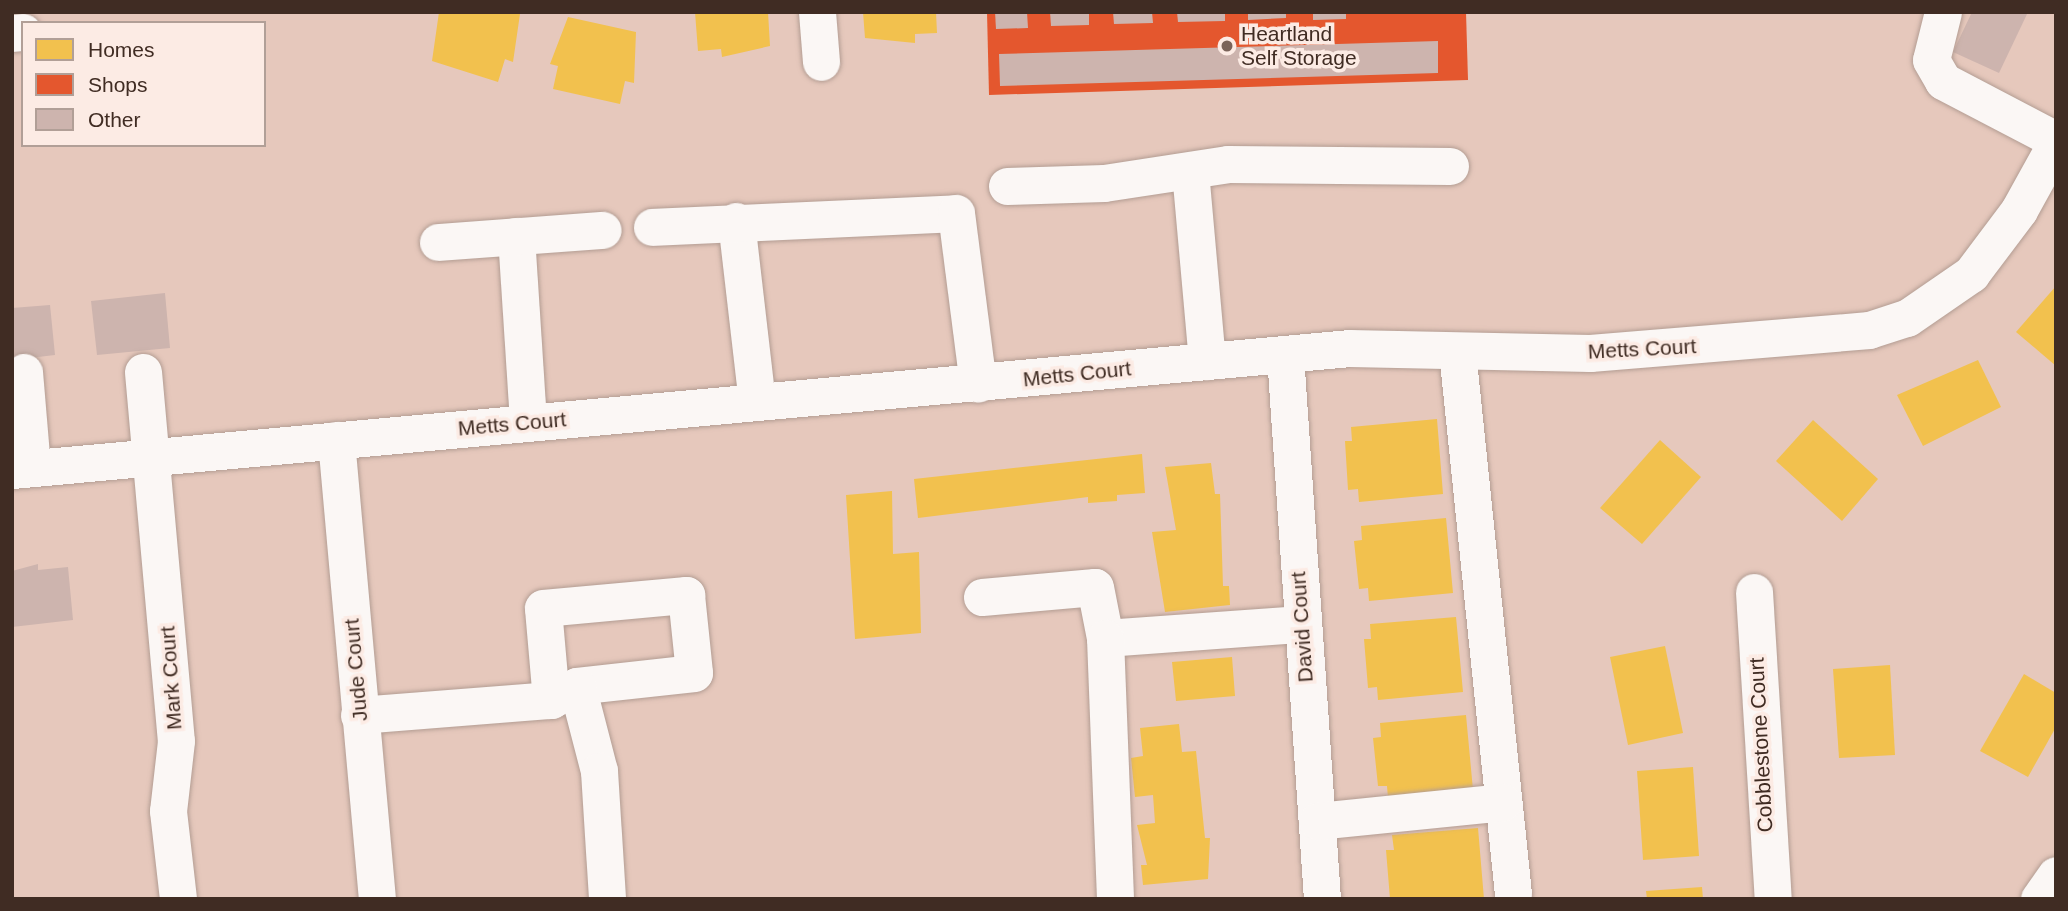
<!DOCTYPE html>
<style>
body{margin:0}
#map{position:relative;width:2068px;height:911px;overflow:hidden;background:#e6c8bc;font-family:Arial,sans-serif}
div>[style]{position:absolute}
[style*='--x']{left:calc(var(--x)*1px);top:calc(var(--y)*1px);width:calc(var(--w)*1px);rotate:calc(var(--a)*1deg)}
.homes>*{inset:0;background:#f2c14e}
.shops>*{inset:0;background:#e4572e}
.building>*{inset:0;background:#cdb4ae}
.roads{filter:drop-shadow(0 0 2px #b39d93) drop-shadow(0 0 2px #b39d93)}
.minor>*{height:37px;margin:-18.5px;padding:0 18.5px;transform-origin:18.5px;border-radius:18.5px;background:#fbf7f5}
.dots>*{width:19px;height:19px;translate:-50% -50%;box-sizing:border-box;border:4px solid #fcebe4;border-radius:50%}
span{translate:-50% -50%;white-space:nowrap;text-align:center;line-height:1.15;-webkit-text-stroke:7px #fcebe4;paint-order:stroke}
.poi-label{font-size:21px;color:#402c23}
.left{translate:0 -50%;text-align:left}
.street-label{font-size:21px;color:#402c23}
.frame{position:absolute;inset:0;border:14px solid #402c23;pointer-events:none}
.legend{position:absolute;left:21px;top:21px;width:245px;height:126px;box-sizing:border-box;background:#fcebe4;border:2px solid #b19f97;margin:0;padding:9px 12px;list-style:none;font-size:21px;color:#402c23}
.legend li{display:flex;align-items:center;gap:14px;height:35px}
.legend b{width:35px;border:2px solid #b19f97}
</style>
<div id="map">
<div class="homes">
<i style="clip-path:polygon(439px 12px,520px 14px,513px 62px,505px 59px,498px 82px,432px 61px)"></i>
<i style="clip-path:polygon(695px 12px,768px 12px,770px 46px,722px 57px,721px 49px,698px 51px)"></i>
<i style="clip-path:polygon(863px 12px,936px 12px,937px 33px,915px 34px,915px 43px,865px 38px)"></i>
<i style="clip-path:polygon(568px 17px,636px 32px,634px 83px,625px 81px,620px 104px,553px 89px,558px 66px,550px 64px)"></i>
<i style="clip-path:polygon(2056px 286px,2056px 366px,2016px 332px)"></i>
<i style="clip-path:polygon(1978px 360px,2001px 407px,1923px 446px,1897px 395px)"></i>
<i style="clip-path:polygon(1437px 419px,1443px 494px,1359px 502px,1358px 489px,1348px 490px,1345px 441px,1352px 441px,1351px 427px)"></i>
<i style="clip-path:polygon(1813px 420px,1878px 479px,1842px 521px,1776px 461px)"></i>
<i style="clip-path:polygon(1660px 440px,1701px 477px,1642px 544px,1600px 508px)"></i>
<i style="clip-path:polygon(1142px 454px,1145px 493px,1117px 495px,1117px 501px,1088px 503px,1088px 497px,918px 518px,914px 479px)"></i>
<i style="clip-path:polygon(1211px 463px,1215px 494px,1220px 494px,1223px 586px,1229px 586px,1230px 605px,1165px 612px,1152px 532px,1176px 530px,1165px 467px)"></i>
<i style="clip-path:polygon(892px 491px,893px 554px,919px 552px,921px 633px,855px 639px,846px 495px)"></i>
<i style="clip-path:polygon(1446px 518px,1453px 593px,1369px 601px,1368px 588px,1359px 589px,1354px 541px,1362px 540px,1361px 526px)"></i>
<i style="clip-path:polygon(1456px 617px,1463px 692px,1378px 700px,1377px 687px,1368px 688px,1364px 639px,1371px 639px,1370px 624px)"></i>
<i style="clip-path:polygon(1665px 646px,1683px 733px,1628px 745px,1610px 657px)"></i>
<i style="clip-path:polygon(1232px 657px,1235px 696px,1176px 701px,1172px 662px)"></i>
<i style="clip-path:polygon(1890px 665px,1895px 755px,1839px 758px,1833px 669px)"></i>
<i style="clip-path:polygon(2024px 674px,2056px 693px,2056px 727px,2028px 777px,1980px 751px)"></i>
<i style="clip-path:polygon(1466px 715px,1473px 790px,1388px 798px,1387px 786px,1378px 786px,1373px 738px,1381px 737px,1380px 723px)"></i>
<i style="clip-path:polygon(1179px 724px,1182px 752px,1196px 751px,1205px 838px,1210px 838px,1208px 879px,1143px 885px,1141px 865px,1147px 865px,1137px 825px,1155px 823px,1153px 795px,1135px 797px,1131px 758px,1143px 756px,1140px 728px)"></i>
<i style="clip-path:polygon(1693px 767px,1699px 856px,1643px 860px,1637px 771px)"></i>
<i style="clip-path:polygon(1478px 828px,1484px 899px,1390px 899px,1386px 850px,1394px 850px,1392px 835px)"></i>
<i style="clip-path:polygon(1702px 887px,1703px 899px,1647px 899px,1646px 891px)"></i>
</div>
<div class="shops">
<i style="clip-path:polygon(987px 12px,1466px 12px,1468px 80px,989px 95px)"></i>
</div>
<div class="building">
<i style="clip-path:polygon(995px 12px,1027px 12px,1028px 28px,996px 29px)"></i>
<i style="clip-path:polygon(1050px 12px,1089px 12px,1089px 25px,1051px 26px)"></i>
<i style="clip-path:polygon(1113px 12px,1152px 12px,1153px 23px,1114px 24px)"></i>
<i style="clip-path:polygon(1177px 12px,1225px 12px,1225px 21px,1178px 22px)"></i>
<i style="clip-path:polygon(1248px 12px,1286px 12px,1286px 18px,1248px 20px)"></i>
<i style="clip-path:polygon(1313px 12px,1346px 12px,1346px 19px,1313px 20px)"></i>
<i style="clip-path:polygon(1972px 12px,2028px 12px,1999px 73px,1953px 52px)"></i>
<i style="clip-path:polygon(1438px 41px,1438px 73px,1000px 86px,999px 54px)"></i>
<i style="clip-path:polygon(165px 293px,170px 348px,97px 355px,91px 301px)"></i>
<i style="clip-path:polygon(50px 305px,55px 355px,12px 360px,12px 308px)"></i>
<i style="clip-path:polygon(38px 564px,38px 570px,68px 567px,73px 620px,12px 627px,12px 571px)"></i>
</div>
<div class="roads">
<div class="minor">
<i style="--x:817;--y:12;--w:50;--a:85.4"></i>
<i style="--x:1943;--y:12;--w:49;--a:104"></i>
<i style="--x:1931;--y:60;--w:24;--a:60"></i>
<i style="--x:1943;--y:81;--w:127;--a:27.6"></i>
<i style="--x:12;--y:33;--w:11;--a:-5"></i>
<i style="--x:1190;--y:171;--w:191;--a:84.9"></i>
<i style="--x:1007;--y:186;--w:97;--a:-1.8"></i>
<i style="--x:1104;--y:183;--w:125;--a:-8.7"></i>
<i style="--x:1228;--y:164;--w:222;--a:0.5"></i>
<i style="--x:736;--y:221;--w:182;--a:83.4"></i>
<i style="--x:652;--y:227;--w:304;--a:-2.6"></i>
<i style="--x:956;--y:213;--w:172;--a:82.7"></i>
<i style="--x:516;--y:236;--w:186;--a:86.3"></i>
<i style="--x:438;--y:242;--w:165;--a:-4.2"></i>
<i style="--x:1457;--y:351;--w:546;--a:84.11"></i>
<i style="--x:1285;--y:355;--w:545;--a:86.11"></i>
<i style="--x:24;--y:372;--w:96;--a:85.2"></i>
<i style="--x:143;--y:372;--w:370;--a:84.9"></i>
<i style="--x:176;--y:741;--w:70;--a:96.5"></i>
<i style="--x:168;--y:811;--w:89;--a:83.5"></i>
<i style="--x:336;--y:440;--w:461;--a:84.9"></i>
<i style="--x:12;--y:470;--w:1343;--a:-5.21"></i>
<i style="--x:1349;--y:348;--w:241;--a:1.2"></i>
<i style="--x:1590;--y:353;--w:280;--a:-4.7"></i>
<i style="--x:1869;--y:330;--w:40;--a:-18"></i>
<i style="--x:1907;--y:318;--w:78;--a:-34.5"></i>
<i style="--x:1971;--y:274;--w:80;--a:-53.1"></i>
<i style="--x:2019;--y:210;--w:77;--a:-61.1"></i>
<i style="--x:1754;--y:592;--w:308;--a:86.5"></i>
<i style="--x:982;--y:597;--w:113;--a:-5.1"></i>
<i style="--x:1095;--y:587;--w:52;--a:78.9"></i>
<i style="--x:1105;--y:638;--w:197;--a:-4.1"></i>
<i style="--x:1105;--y:638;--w:261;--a:87.8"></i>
<i style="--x:551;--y:700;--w:92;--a:-95"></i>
<i style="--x:543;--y:608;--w:144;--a:-5.2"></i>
<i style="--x:686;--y:595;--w:78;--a:84.1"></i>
<i style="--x:694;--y:673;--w:118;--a:173.7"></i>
<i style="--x:359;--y:715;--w:193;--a:-4.5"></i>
<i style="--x:551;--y:700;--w:30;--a:-28"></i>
<i style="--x:577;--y:686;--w:88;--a:75.5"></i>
<i style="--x:599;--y:771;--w:128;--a:86.4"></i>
<i style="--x:1317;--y:821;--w:187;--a:-5.8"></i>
<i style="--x:2039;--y:899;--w:29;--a:-55"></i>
</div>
</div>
<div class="dots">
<i style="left:1227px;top:46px;background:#7a6359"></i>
</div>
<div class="poi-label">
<span class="left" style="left:1241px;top:46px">Heartland<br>Self Storage</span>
</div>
<div class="street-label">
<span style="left:1642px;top:349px;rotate:-3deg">Metts Court</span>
<span style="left:1077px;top:374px;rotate:-6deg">Metts Court</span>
<span style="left:512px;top:424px;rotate:-5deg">Metts Court</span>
<span style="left:1302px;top:627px;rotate:-94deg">David Court</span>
<span style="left:356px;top:670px;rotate:-95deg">Jude Court</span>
<span style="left:171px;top:678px;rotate:-94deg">Mark Court</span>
<span style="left:1761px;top:745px;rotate:-93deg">Cobblestone Court</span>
</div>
<div class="frame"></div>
<ul class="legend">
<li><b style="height:19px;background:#f2c14e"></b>Homes</li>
<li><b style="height:19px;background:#e4572e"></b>Shops</li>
<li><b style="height:19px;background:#cdb4ae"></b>Other</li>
</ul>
</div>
